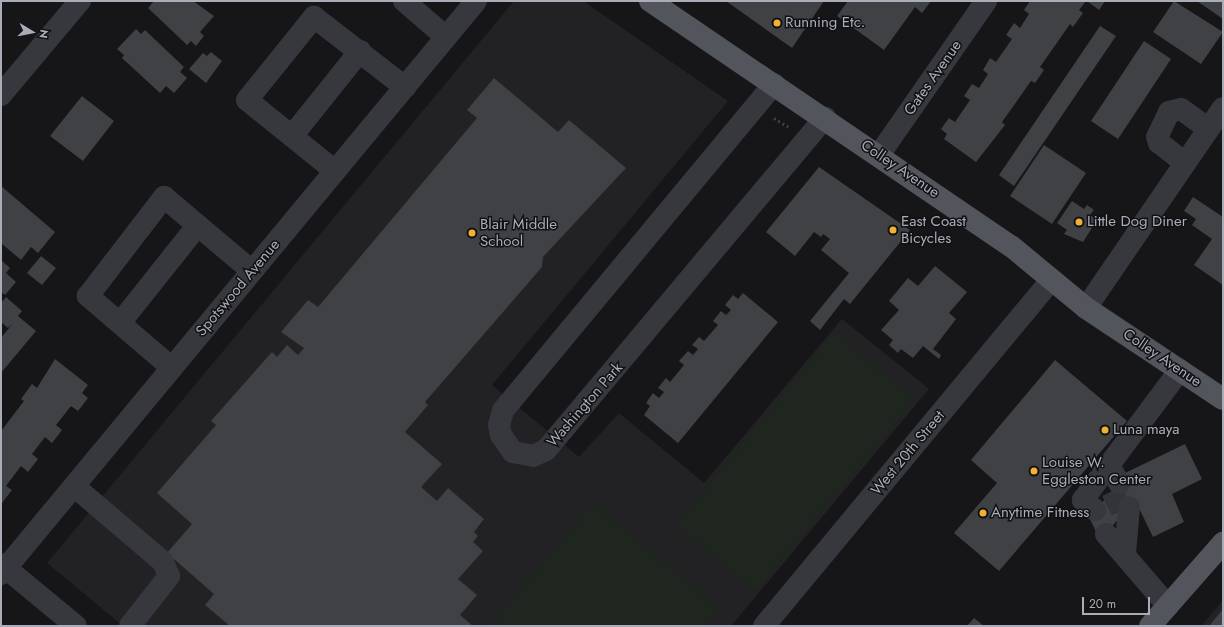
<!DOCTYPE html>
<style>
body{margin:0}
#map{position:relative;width:1224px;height:627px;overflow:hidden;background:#161618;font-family:Jost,sans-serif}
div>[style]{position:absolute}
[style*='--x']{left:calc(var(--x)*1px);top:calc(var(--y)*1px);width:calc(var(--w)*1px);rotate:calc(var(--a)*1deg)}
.built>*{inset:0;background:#222225}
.green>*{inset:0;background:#1e261f}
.building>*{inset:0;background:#404145}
.minor-tunnel>*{height:22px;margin-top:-11px;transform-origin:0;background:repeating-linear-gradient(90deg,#333438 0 22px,transparent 0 33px)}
.path>*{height:2.5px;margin-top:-1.25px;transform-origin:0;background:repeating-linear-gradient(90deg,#3d3f44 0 2px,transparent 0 5px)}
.minor>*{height:22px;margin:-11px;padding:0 11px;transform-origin:11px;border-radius:11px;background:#37383d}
.major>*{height:22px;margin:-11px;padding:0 11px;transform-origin:11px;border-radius:11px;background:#53555c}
.dots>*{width:11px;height:11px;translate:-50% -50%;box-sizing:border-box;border:2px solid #111113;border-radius:50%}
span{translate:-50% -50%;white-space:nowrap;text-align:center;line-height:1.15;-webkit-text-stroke:3px #111113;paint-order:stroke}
.poi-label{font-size:15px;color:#a8adb8}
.left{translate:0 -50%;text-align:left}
.street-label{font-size:15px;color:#a8adb8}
.frame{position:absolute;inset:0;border:2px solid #a8adb8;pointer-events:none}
.north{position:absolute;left:12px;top:12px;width:40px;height:40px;-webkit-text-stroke:3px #111113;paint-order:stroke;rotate:100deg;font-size:11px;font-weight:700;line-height:16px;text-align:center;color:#a8adb8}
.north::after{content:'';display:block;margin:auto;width:14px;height:18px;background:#a8adb8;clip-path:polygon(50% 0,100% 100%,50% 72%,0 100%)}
.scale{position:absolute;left:1082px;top:597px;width:68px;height:18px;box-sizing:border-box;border:2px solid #a8adb8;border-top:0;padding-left:5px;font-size:12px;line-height:14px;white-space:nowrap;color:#a8adb8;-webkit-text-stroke:3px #111113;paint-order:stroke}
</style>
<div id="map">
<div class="built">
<i style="clip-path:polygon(514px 1px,583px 1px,728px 101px,492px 385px,579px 457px,619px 413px,704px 483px,842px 319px,929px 389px,731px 626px,123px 626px,47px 563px)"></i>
<i style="clip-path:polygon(1223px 600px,1223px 626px,1201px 626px)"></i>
</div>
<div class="green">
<i style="clip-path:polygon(834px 332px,915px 399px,755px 592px,675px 525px)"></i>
<i style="clip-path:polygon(593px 502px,720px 608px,705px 626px,490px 626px)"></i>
</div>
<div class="building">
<i style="clip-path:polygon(154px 1px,193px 1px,214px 16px,200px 32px,204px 36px,196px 46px,191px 41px,187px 45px,148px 8px)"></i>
<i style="clip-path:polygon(726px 1px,824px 1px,792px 48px)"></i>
<i style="clip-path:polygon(848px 1px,931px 1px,922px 13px,915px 7px,884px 50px,837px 16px)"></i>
<i style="clip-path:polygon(1030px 1px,1086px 1px,1079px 10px,1083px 13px,1073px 27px,1070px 24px,1040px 67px,1044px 70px,1035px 83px,1031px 81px,1002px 122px,1005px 125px,976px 162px,944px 139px,947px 134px,941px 129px,949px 118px,955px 122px,970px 100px,964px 96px,972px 84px,979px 88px,988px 74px,983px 70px,990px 58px,996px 62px,1012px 39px,1006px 35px,1014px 23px,1020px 28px,1029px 14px,1024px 10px)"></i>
<i style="clip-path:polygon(1087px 1px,1105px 1px,1099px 10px)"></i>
<i style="clip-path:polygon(1174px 1px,1223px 32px,1201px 64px,1153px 32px)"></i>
<i style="clip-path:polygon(1197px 1px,1223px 1px,1223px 19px)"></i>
<i style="clip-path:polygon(1100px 26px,1116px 36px,1014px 186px,999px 175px)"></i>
<i style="clip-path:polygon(136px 29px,141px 34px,145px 30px,184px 67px,180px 72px,187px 78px,174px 93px,166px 86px,160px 93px,122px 58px,124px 55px,117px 49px)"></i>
<i style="clip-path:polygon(1144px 41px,1171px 59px,1118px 139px,1091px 121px)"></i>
<i style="clip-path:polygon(211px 52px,222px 61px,206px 83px,189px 69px,203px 53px,207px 56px)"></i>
<i style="clip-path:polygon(494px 78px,558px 132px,569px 120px,626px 168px,543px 257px,542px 267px,425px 402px,428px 405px,405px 432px,442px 464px,421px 487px,437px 501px,448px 488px,484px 519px,474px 532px,478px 536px,473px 542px,483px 551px,458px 579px,477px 595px,460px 615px,473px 626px,230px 626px,205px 605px,214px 594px,167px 553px,192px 524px,157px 493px,216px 425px,211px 421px,272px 352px,277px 357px,287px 345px,298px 355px,304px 348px,281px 332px,308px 300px,318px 307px,477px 118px,467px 110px)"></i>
<i style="clip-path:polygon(82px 96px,114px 121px,83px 161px,50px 136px)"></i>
<i style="clip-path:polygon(1044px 145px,1086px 173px,1052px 224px,1010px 196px)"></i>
<i style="clip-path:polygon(819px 167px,910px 230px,850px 304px,844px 299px,820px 330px,810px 321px,849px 273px,821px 250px,830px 239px,823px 234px,821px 237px,814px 232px,795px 256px,766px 232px)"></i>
<i style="clip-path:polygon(1px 186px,55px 232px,38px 253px,31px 247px,21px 260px,1px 243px)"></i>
<i style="clip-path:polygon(1193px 197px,1223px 217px,1223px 285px,1194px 265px,1212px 239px,1192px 225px,1196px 219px,1184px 211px)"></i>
<i style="clip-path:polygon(1072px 201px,1084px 209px,1087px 205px,1094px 210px,1090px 215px,1097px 220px,1083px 242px,1064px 234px,1067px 230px,1057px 223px)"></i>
<i style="clip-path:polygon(41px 256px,56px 268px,42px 285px,27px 273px)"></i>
<i style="clip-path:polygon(1px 260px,10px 268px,6px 273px,16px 282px,5px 295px,1px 292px)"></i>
<i style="clip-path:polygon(935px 266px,967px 292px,949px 313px,956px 319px,933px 349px,941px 355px,939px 359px,923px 346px,913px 358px,901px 349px,898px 353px,889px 345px,893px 340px,881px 330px,899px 310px,889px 301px,908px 278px,918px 286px)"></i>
<i style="clip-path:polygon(743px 293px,778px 322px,678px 443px,644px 415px,650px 406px,646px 403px,653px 393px,659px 398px,664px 392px,658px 388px,666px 378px,670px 382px,684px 365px,679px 361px,688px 351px,693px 355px,698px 349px,692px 345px,699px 337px,704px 341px,718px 325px,713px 321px,721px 311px,726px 315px,731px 310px,725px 305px,733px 295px,738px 299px)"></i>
<i style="clip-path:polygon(6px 297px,22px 311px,18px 316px,36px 331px,1px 373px,1px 338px,13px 323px,8px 328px,1px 322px,1px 303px)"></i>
<i style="clip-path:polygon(55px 359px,88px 385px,82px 393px,88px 398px,78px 411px,71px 406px,56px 425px,62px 430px,52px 443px,45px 437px,32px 454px,38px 459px,28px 472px,21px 466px,6px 486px,12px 490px,2px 503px,1px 431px,24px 401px,21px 399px,32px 384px,37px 388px)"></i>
<i style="clip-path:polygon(1055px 360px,1127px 421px,999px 571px,954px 533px,997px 483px,971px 460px)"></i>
<i style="clip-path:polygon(1185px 444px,1202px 479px,1172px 494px,1184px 522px,1153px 537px,1135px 500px,1100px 540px,1089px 517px,1123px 479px,1121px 475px)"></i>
<i style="clip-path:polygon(1223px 609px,1223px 626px,1209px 626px)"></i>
<i style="clip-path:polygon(974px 618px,984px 626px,967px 626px)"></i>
</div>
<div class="minor-tunnel">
<i style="--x:1112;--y:491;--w:25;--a:64"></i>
</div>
<div class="path">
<i style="--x:774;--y:118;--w:17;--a:31"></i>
</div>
<div class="minor">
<i style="--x:404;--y:1;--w:55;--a:40.6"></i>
<i style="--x:774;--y:84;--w:425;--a:129.7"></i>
<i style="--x:503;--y:411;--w:15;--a:106"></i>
<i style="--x:499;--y:425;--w:10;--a:79"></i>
<i style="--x:501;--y:435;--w:21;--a:55"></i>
<i style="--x:513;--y:452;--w:20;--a:11"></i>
<i style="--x:533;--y:456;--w:14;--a:-25"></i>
<i style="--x:546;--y:450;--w:434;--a:-50"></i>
<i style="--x:1;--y:95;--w:123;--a:-50"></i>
<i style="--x:292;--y:136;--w:109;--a:-51.3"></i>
<i style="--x:879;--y:155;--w:188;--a:-55.2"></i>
<i style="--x:1185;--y:163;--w:33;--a:-142"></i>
<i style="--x:1159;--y:143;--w:6;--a:-108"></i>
<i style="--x:1157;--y:137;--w:28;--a:-64"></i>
<i style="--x:1169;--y:112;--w:12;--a:-14"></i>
<i style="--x:1181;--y:109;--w:34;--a:36"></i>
<i style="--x:335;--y:171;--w:113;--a:-141.1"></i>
<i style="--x:247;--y:100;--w:107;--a:-51.1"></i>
<i style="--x:314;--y:17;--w:115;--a:37.6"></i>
<i style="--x:1086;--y:308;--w:242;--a:-55.6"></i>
<i style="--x:120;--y:323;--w:125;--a:-51.5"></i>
<i style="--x:172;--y:368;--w:111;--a:-139.4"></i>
<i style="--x:88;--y:296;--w:125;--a:-52.5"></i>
<i style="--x:164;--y:197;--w:115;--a:40.1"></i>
<i style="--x:1109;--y:465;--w:21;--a:61"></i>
<i style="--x:74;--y:486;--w:117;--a:40.5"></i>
<i style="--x:163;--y:562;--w:15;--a:67"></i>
<i style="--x:169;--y:576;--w:63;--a:128"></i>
<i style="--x:1095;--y:510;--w:16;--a:-140"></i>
<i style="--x:1083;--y:500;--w:162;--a:-53.3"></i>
<i style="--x:1106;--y:534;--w:95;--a:49.3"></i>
<i style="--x:1125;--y:553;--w:46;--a:-85"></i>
<i style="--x:1;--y:564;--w:97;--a:39.6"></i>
<i style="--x:1;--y:574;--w:744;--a:-50.34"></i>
<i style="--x:764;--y:626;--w:450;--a:-50.3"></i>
</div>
<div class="major">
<i style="--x:650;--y:1;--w:436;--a:34.2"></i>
<i style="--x:1011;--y:246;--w:97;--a:39.6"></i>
<i style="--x:1086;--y:308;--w:164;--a:33.6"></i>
<i style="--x:1150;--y:626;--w:111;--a:-48.7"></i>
</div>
<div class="dots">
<i style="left:777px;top:23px;background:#f2b134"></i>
<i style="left:1079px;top:222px;background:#f2b134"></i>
<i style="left:893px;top:230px;background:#f2b134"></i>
<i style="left:472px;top:233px;background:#f2b134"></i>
<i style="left:1105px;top:430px;background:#f2b134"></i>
<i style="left:1034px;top:471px;background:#f2b134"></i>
<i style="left:983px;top:513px;background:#f2b134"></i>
</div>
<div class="poi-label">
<span class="left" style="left:785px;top:23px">Running Etc.</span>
<span class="left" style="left:901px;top:230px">East Coast<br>Bicycles</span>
<span class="left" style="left:1087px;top:222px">Little Dog Diner</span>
<span class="left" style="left:480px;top:233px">Blair Middle<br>School</span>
<span class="left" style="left:1113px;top:430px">Luna maya</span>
<span class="left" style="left:1042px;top:471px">Louise W.<br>Eggleston Center</span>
<span class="left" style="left:991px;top:513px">Anytime Fitness</span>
</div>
<div class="street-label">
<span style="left:933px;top:78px;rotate:-55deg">Gates Avenue</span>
<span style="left:900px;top:169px;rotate:34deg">Colley Avenue</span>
<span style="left:238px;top:288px;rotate:-50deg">Spotswood Avenue</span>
<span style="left:1162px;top:358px;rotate:34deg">Colley Avenue</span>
<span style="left:585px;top:405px;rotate:-49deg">Washington Park</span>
<span style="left:908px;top:453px;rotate:-50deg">West 20th Street</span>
</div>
<div class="frame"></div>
<div class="north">N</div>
<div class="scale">20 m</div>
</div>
